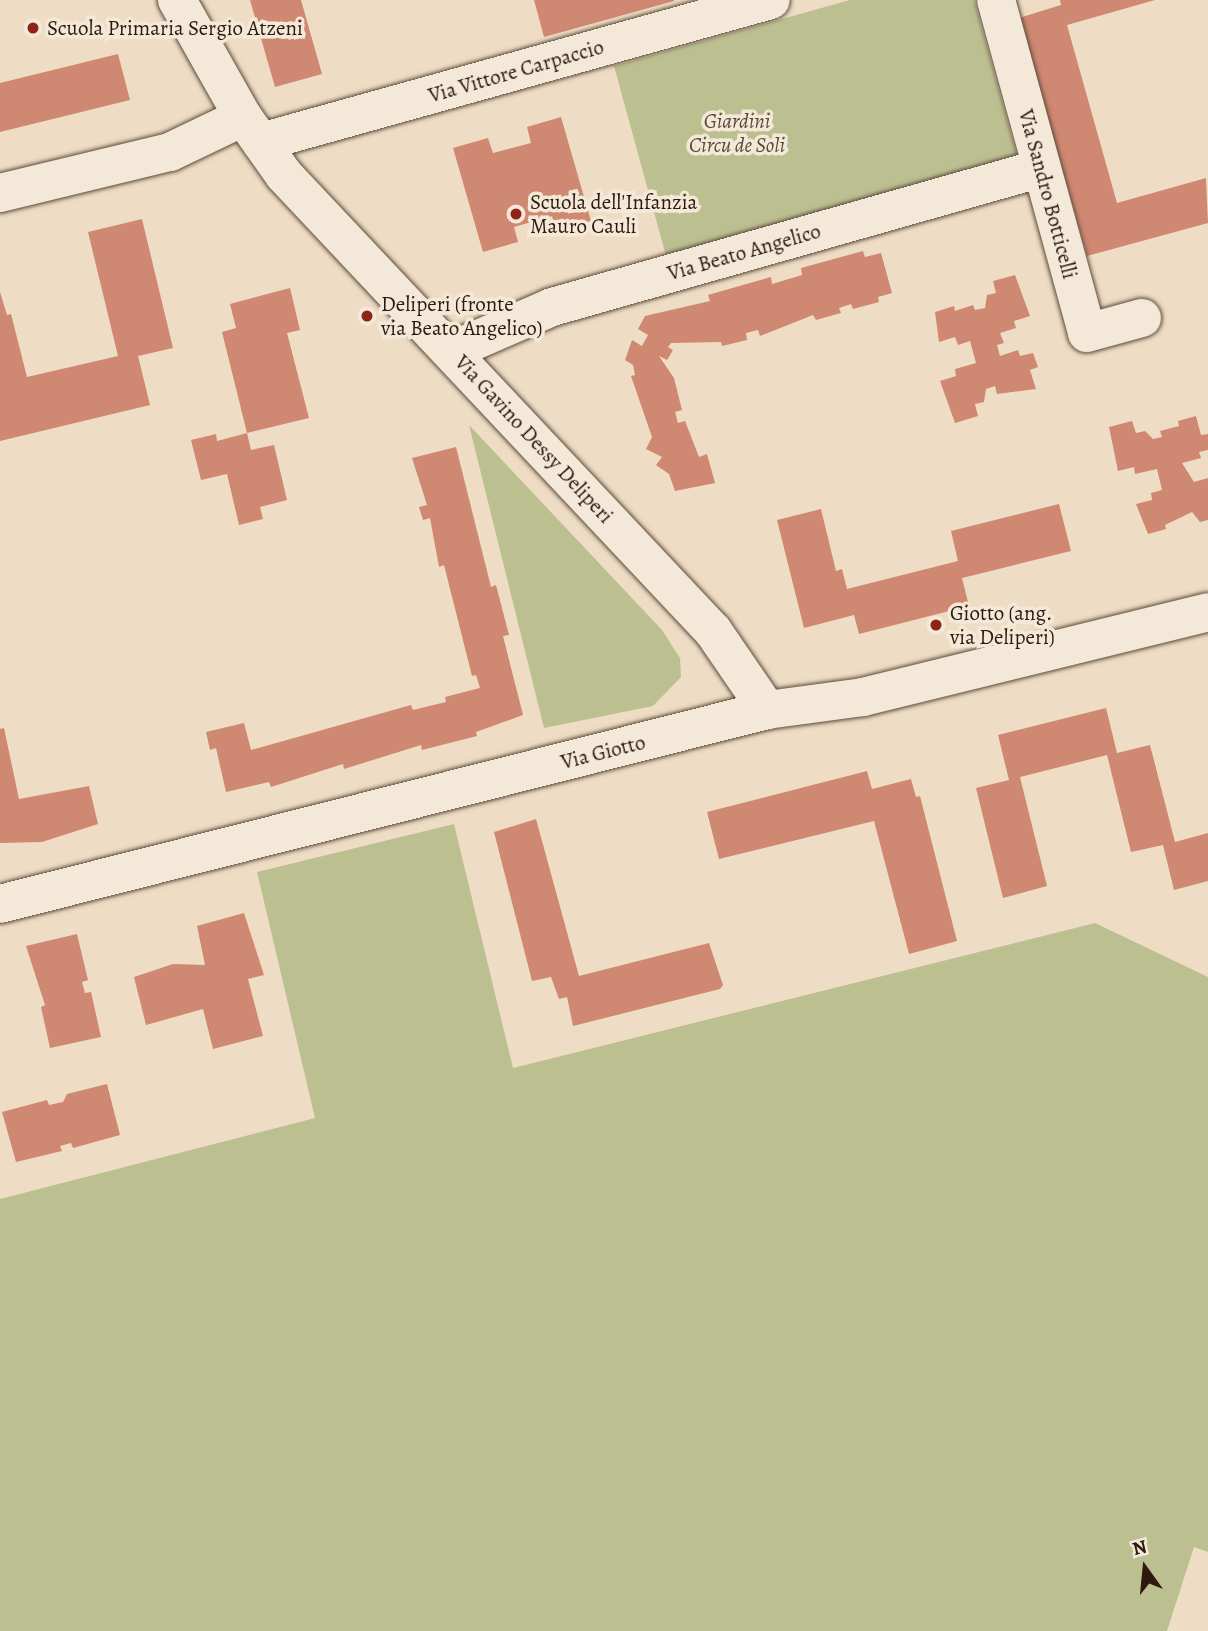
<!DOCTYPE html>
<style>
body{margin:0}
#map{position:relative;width:1208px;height:1631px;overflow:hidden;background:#eeddc4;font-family:Alegreya,serif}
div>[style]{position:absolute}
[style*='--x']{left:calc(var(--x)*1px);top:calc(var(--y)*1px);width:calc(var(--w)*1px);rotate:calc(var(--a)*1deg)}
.green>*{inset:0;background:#bcc091}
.building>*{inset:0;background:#cf8871}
.roads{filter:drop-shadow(0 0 2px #5d4a3c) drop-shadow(0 0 2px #5d4a3c)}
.minor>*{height:38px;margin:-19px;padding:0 19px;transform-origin:19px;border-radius:19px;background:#f4e9d9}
.dots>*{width:19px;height:19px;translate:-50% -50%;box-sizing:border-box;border:4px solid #f4e9d9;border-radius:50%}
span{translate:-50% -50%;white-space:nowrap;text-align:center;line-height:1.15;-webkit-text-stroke:7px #f4e9d9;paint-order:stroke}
.poi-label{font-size:21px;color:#2d190f}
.left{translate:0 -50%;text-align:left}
.street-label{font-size:21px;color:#2d190f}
.park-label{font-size:21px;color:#584b36;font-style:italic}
.north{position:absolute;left:1110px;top:1533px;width:70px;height:70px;-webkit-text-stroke:5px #f4e9d9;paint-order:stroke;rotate:345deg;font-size:19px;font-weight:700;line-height:28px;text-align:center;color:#2d190f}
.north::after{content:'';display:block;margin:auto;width:24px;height:32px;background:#2d190f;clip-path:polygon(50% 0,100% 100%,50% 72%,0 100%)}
</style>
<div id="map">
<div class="green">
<i style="clip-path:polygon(850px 0,974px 0,1017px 156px,666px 256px,614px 66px)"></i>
<i style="clip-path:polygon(469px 425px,662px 630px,680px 658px,681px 677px,653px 706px,544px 728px)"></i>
<i style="clip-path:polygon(454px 824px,513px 1068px,1095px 923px,1208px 977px,1208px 1552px,1194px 1547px,1167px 1631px,0 1631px,0 1199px,315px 1118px,257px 872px)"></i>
</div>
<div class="building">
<i style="clip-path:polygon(250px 0,301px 0,322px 74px,275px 87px)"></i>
<i style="clip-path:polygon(534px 0,674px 0,674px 1px,544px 37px)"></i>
<i style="clip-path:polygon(1060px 0,1155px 0,1067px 25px,1117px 203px,1206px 178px,1208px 223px,1087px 256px,1019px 18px,1061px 5px)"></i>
<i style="clip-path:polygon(118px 54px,130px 100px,0 132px,0 83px)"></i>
<i style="clip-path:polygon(561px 117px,591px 221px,556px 231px,552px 216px,514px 227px,518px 242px,483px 252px,453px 148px,488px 138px,493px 153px,531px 143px,527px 127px)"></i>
<i style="clip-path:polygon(142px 219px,173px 348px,138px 356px,150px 405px,0 441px,0 292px,7px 315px,11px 314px,27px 377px,118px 356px,88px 232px)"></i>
<i style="clip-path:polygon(863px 251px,865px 257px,881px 253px,892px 293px,878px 297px,879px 302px,853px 309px,851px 304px,839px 308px,841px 313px,816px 320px,813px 315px,760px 336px,758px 330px,746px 333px,747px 340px,722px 346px,721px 342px,671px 343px,668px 347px,673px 350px,667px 360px,659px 356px,674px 378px,682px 410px,675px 412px,678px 423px,685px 421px,699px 457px,707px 454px,715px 483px,675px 491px,669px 474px,656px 465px,662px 457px,646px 449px,652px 437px,631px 376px,635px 375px,633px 365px,625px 360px,632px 340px,642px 346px,648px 335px,638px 329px,645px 316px,710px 301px,708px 295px,771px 277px,772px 284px,802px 275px,801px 268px)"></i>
<i style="clip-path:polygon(1015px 275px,1030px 316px,1014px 321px,1016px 328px,1000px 333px,1004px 343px,997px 345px,1000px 356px,1018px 350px,1020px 356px,1033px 353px,1038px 367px,1030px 370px,1036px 389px,997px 394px,995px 386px,986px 389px,984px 402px,975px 404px,978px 416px,955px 423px,940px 381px,956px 376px,955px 369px,976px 363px,970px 341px,958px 345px,955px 337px,939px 342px,935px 312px,954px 306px,955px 311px,973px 305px,975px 310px,985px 308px,987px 295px,996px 293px,993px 281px)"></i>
<i style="clip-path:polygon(290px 288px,300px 330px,287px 333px,309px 418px,247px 433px,222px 332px,236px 328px,230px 304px)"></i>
<i style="clip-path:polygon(1196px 416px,1201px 435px,1208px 434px,1208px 450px,1199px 452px,1201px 458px,1182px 463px,1194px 482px,1208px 478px,1208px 520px,1200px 522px,1192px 512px,1165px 525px,1166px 529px,1148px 534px,1136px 504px,1152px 500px,1151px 493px,1162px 490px,1157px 469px,1135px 474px,1134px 467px,1118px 471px,1109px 427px,1132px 421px,1136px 433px,1145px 431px,1153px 439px,1162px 437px,1160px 431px,1179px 426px,1178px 421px)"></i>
<i style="clip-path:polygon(247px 433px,251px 450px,274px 445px,287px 500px,260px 507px,263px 519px,239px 525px,227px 474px,201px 480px,191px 440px,216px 434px,217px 441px)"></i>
<i style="clip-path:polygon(456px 447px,491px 587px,496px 585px,509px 635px,503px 636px,523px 715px,476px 732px,477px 736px,422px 750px,421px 745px,344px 769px,343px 764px,271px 787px,269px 782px,226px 792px,216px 748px,210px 750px,206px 732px,244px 723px,251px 750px,411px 705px,413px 710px,446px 702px,445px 697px,480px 688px,476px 675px,472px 676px,444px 565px,439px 567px,430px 518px,423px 520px,419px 507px,427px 505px,412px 458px)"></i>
<i style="clip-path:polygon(1059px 504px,1071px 551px,962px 578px,969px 606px,859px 634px,854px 615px,804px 628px,777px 520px,821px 509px,836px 571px,842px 569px,847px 589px,958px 561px,951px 531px)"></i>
<i style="clip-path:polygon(1106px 708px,1117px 753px,1150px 745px,1175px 842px,1208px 833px,1208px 881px,1174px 890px,1163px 845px,1131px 852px,1107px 755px,1020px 777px,1047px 886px,1003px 898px,976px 788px,1009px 780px,998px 735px)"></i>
<i style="clip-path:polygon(4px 728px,19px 799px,89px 786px,98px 824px,42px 842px,0 843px,0 729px)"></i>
<i style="clip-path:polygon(867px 771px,872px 789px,911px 779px,916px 797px,920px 796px,957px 941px,909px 954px,874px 821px,719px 859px,707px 812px)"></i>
<i style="clip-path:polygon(536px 819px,579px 976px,709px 943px,723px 985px,720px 989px,573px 1026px,567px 997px,559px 999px,551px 977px,532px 981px,494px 832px)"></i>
<i style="clip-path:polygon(244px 913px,264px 975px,248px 979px,263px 1036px,213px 1049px,203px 1009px,146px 1025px,134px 977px,173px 964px,205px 965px,197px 926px)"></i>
<i style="clip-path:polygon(77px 934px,88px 980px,82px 982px,85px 993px,91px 992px,101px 1037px,50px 1048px,41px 1007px,45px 1005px,26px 946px)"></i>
<i style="clip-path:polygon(107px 1084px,120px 1135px,73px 1148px,71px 1143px,60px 1146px,62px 1151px,16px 1162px,2px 1112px,47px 1100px,49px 1105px,63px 1102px,67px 1094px)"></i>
</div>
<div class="roads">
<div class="minor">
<i style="--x:177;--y:0;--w:134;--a:60.6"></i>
<i style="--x:243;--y:117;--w:71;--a:54.7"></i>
<i style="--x:284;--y:175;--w:626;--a:46.75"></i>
<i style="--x:713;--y:631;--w:96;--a:55.6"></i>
<i style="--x:996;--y:0;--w:345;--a:74.7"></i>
<i style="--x:1087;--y:333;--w:57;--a:-15.3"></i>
<i style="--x:261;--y:142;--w:529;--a:-15.56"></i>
<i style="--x:0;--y:193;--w:175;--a:-13.6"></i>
<i style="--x:170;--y:152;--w:81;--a:-25.6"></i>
<i style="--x:451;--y:351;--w:110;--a:-23.5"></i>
<i style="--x:552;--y:307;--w:509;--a:-15.84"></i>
<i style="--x:0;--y:904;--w:791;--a:-14.19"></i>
<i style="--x:767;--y:710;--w:97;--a:-7.7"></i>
<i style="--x:863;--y:697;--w:355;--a:-13.8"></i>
</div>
</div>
<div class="dots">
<i style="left:33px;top:28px;background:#8f2418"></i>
<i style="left:516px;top:214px;background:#8f2418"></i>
<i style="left:367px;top:316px;background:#8f2418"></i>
<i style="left:936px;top:625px;background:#8f2418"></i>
</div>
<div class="poi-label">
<span class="left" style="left:47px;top:28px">Scuola Primaria Sergio Atzeni</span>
<span class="left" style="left:530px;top:214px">Scuola dell'Infanzia<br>Mauro Cauli</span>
<span class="left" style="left:381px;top:316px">Deliperi (fronte<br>via Beato Angelico)</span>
<span class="left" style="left:950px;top:625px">Giotto (ang.<br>via Deliperi)</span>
</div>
<div class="street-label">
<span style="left:516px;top:71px;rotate:-16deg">Via Vittore Carpaccio</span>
<span style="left:1048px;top:194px;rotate:75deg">Via Sandro Botticelli</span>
<span style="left:744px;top:252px;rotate:-16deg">Via Beato Angelico</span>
<span style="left:534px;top:439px;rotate:47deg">Via Gavino Dessy Deliperi</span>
<span style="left:603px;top:752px;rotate:-14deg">Via Giotto</span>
</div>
<div class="park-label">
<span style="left:737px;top:133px">Giardini<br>Circu de Soli</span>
</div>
<div class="north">N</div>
</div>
